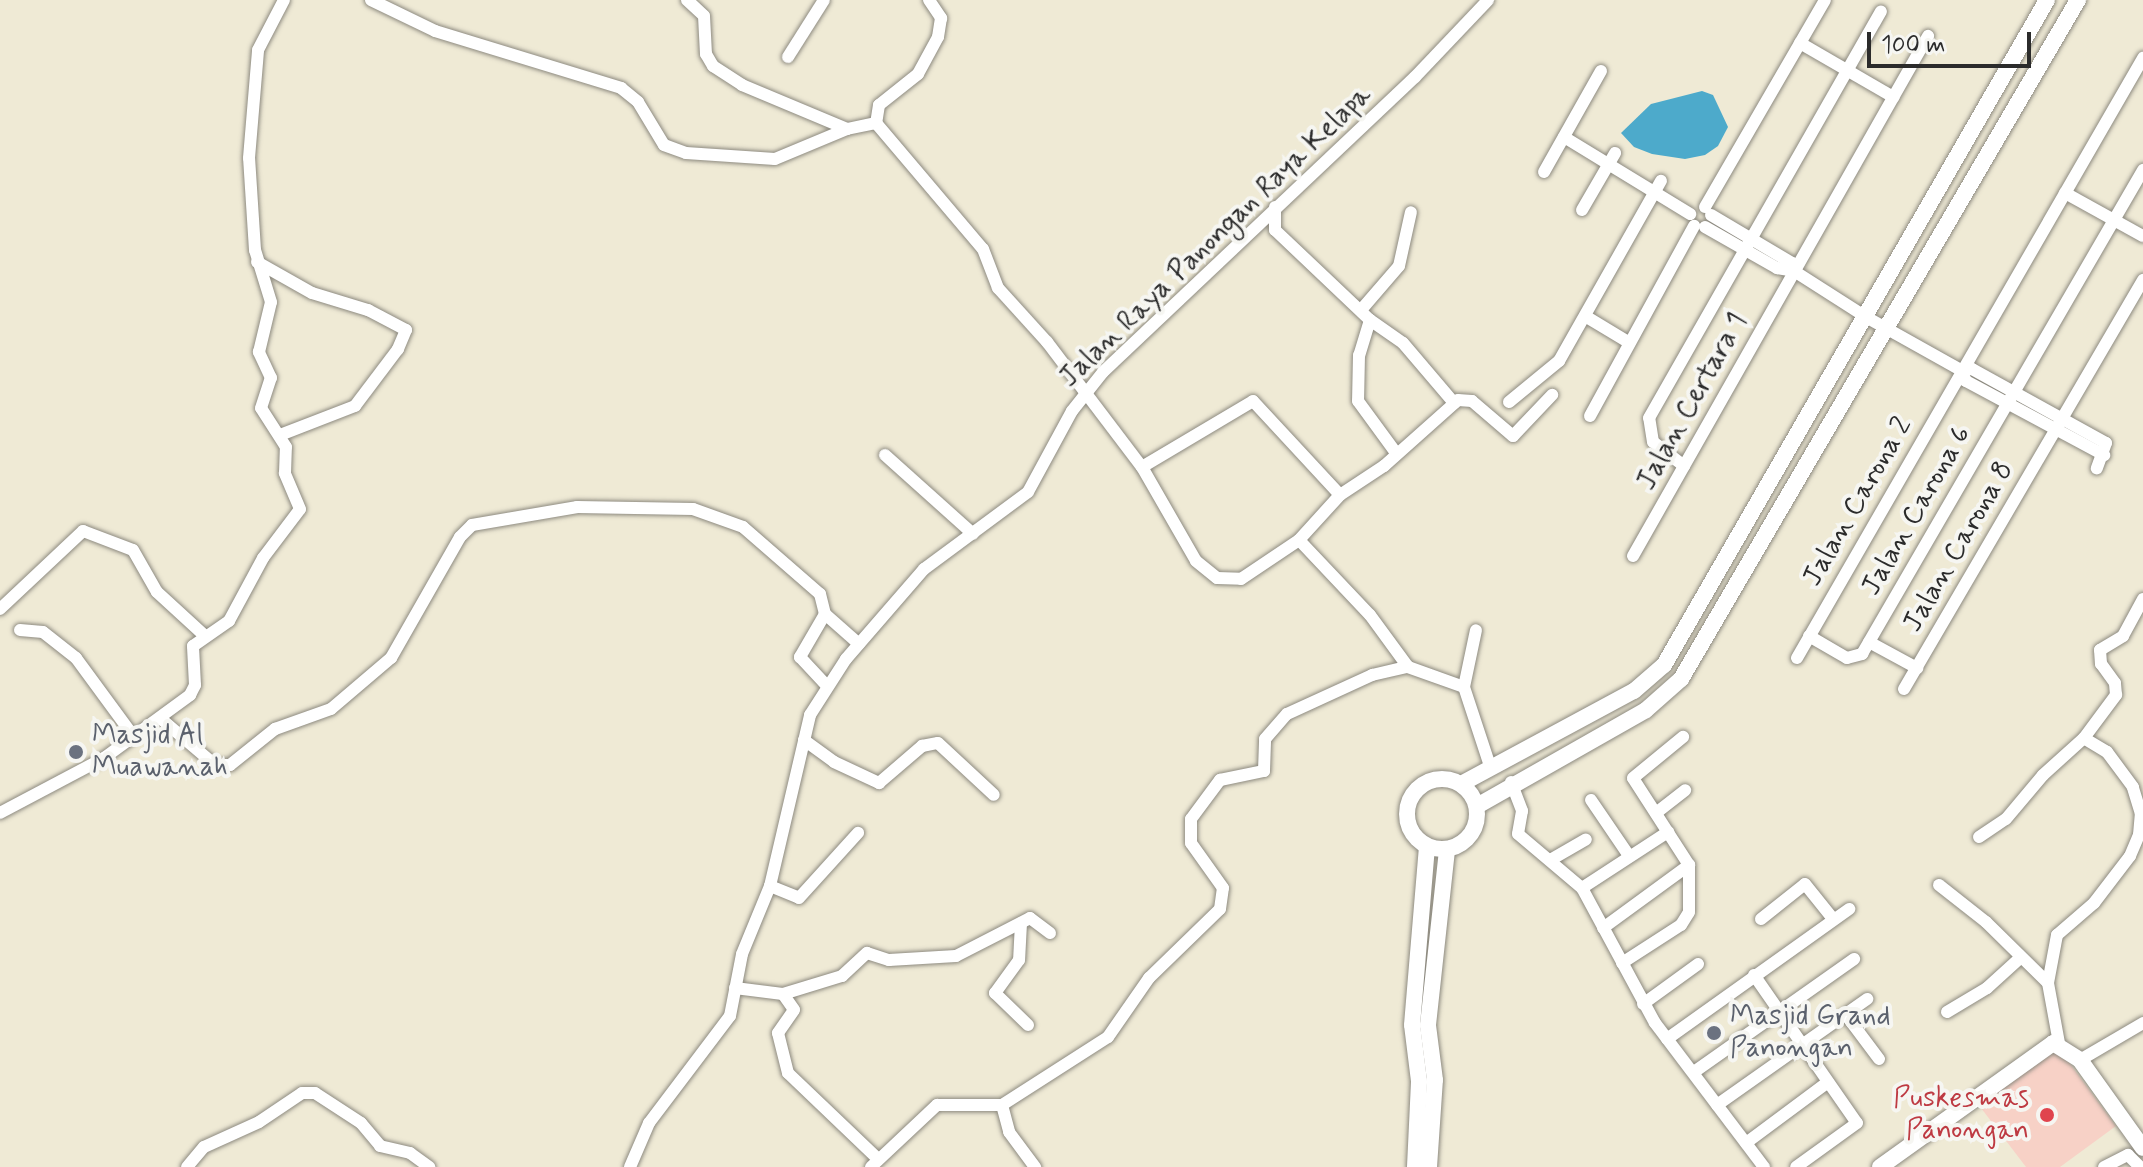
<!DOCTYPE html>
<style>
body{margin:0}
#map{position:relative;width:2143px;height:1167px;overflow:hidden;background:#efead5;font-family:Mynerve,sans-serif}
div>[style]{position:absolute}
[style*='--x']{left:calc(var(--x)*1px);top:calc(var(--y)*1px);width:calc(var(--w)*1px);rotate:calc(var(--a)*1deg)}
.built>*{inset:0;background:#f7d1c6}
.water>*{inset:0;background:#4daacb}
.roads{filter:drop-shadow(0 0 2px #8d8a80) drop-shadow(0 0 2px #8d8a80)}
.minor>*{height:12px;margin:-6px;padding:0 6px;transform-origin:6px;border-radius:6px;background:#fff}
.tertiary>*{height:16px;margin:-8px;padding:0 8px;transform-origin:8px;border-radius:8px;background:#fff}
.tertiary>.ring{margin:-8px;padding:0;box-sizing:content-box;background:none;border:16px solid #fff;border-radius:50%}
.dots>*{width:22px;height:22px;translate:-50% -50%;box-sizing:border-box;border:4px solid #f6f6f2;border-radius:50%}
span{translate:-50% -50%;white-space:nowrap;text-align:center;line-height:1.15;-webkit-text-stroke:8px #f6f6f2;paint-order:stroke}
.street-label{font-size:28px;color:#2b2b2b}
.worship-label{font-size:28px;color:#5b616d}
.left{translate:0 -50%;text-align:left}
.health-label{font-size:28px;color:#be3a42}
.right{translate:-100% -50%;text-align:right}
.scale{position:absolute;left:1867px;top:32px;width:164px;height:36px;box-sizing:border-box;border:4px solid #2b2b2b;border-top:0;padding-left:10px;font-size:24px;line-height:28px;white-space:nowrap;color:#2b2b2b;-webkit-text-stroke:6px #f6f6f2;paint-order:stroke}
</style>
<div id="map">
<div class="built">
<i style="clip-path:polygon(2050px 1050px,2068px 1061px,2116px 1126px,2060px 1167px,2026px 1167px,1978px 1104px)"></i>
</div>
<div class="water">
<i style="clip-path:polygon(1702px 91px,1713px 95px,1728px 127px,1718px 146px,1705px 155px,1685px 159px,1652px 154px,1634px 147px,1621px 133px,1651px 104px)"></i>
</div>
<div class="roads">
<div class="minor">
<i style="--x:371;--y:0;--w:71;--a:25.8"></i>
<i style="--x:435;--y:31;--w:195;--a:17"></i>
<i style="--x:621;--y:88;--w:22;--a:39"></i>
<i style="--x:638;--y:102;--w:50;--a:58.8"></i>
<i style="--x:664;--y:145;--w:23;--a:20"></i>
<i style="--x:686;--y:153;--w:89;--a:3.9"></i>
<i style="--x:775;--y:159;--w:78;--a:-22.6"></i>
<i style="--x:847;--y:129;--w:30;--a:-12"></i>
<i style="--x:687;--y:0;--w:23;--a:43"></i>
<i style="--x:704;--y:16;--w:38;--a:87"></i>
<i style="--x:706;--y:54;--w:14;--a:60"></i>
<i style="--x:713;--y:66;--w:35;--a:33"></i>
<i style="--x:742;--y:85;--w:114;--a:22.7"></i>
<i style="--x:929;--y:0;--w:22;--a:56"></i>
<i style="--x:941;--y:18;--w:19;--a:99"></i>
<i style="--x:938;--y:37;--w:42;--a:118.4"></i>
<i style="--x:918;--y:74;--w:50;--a:141.5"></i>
<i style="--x:879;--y:105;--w:18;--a:99"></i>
<i style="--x:876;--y:123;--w:165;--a:49.7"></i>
<i style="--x:983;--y:249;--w:42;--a:69"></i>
<i style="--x:998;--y:288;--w:73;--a:47.8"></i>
<i style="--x:1047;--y:342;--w:157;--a:52.8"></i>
<i style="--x:1142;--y:467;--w:108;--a:60.1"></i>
<i style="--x:1196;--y:561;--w:27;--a:39"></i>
<i style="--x:1217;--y:578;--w:24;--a:2"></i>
<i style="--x:1241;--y:579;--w:70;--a:-33.9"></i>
<i style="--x:1299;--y:540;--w:61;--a:-47.7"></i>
<i style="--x:1340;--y:495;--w:53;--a:-33.4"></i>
<i style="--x:1384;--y:466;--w:99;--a:-41.7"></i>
<i style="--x:1458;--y:400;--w:14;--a:4"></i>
<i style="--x:1472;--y:401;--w:54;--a:40.5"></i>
<i style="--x:1513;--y:436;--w:57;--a:-46.4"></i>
<i style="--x:1800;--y:43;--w:108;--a:30.1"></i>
<i style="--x:788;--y:57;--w:67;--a:-57.7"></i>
<i style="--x:1564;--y:137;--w:148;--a:31.4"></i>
<i style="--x:1544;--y:172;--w:116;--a:-60.6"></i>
<i style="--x:2065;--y:193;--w:89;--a:28.9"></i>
<i style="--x:1275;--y:207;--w:23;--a:90"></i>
<i style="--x:1275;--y:230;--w:131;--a:43.5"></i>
<i style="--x:1370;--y:320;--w:40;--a:34.9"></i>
<i style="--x:1403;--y:343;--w:79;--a:49.6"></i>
<i style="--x:1705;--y:207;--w:239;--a:-59.9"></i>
<i style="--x:1582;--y:210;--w:66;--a:-59.9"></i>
<i style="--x:1711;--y:215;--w:94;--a:30.7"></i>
<i style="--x:1792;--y:263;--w:8;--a:76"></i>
<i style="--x:1794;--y:271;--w:85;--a:32.6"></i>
<i style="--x:1866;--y:317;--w:109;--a:29.2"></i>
<i style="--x:1961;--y:370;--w:12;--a:66"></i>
<i style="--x:1966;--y:381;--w:157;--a:28.2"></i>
<i style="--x:1705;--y:227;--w:83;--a:29.7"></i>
<i style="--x:1777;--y:268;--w:17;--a:10"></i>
<i style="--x:257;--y:262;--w:63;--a:29.4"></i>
<i style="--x:312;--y:293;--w:59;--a:16.9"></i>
<i style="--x:368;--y:310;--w:43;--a:27.8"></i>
<i style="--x:406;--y:330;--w:21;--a:113"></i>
<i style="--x:398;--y:349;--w:71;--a:127"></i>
<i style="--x:355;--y:406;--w:80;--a:158.9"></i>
<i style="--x:1361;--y:310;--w:58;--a:-49.2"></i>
<i style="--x:1399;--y:266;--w:55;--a:-77.5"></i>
<i style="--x:1585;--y:316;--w:52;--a:31"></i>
<i style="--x:1370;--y:320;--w:37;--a:107"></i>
<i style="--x:1359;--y:355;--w:46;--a:91.2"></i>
<i style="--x:1358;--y:401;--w:64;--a:53.8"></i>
<i style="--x:1961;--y:370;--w:11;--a:-5"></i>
<i style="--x:1972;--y:369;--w:153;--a:28.9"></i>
<i style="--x:2106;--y:443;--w:27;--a:110"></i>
<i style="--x:1509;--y:402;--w:65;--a:-39.4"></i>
<i style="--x:1559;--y:361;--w:207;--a:-60.5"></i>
<i style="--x:1590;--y:416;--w:217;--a:-61.3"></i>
<i style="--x:885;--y:455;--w:118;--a:41.9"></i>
<i style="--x:1684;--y:466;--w:39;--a:-142"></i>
<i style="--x:1653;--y:442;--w:24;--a:-99"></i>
<i style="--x:1649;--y:418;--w:468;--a:-60.3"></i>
<i style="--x:1142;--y:467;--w:129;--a:-30.7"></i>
<i style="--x:1253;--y:401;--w:128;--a:47.2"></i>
<i style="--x:1299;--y:540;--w:103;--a:46.6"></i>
<i style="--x:1370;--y:615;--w:64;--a:53.8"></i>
<i style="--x:1633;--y:556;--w:598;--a:-60.43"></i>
<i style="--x:0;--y:609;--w:114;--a:-43.2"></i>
<i style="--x:83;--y:531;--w:53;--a:20.8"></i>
<i style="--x:133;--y:550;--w:48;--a:60.3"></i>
<i style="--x:157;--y:592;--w:64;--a:42.5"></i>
<i style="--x:825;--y:614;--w:45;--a:41.4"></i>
<i style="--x:20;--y:630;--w:23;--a:5"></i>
<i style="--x:43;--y:632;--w:42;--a:38.2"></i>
<i style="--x:76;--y:658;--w:98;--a:53.7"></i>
<i style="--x:1809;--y:636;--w:44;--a:30.1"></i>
<i style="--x:1847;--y:658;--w:16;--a:-15"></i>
<i style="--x:1862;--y:654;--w:560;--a:-59.86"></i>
<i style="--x:1869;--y:642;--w:55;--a:28.4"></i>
<i style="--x:1797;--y:658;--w:693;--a:-60.03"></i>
<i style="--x:1464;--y:687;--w:58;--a:-78.1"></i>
<i style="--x:1904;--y:689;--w:474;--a:-59.7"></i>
<i style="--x:160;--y:718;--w:72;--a:40.5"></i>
<i style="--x:215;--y:765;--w:15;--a:0"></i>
<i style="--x:230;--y:765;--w:58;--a:-38.7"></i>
<i style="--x:275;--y:729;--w:59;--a:-19.7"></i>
<i style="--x:331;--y:709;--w:79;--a:-40.4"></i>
<i style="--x:391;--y:658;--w:139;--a:-60.3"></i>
<i style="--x:460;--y:537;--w:17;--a:-45"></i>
<i style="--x:472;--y:525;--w:107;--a:-9.7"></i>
<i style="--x:577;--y:507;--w:116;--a:1"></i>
<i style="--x:693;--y:509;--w:53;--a:19.8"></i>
<i style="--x:743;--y:527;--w:102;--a:41"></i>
<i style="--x:820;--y:594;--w:21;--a:76"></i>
<i style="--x:825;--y:614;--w:50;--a:120.2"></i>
<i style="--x:800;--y:657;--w:40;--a:47"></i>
<i style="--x:804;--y:740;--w:37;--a:36"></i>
<i style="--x:834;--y:762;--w:50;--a:25"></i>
<i style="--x:879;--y:783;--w:57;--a:-40.7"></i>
<i style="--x:922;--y:746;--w:16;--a:-11"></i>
<i style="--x:938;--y:743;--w:76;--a:42.9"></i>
<i style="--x:1511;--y:782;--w:31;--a:69"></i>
<i style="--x:1522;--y:811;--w:23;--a:100"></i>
<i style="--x:1518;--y:834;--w:84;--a:40.2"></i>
<i style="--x:1582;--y:888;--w:153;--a:61.6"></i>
<i style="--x:1655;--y:1023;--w:181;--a:52.9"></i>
<i style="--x:1591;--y:800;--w:68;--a:55.8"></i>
<i style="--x:0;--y:813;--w:118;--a:-27.9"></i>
<i style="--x:104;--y:758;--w:107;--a:-36.2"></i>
<i style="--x:190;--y:695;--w:11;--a:-63"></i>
<i style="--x:195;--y:685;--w:39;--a:-93"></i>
<i style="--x:193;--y:646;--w:44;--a:-34.8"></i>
<i style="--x:229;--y:621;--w:72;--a:-61.6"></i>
<i style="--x:263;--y:558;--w:61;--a:-52.9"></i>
<i style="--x:300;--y:509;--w:39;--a:-113"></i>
<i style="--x:285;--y:473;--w:26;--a:-88"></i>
<i style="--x:286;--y:447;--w:46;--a:-122.7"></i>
<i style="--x:261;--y:408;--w:32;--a:-72"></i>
<i style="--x:271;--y:378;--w:29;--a:-115"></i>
<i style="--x:259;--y:352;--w:51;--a:-76.5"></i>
<i style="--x:271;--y:302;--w:54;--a:-107.1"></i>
<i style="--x:255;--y:250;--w:92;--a:-93.7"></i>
<i style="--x:249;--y:158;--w:108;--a:-85.2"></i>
<i style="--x:258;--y:50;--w:56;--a:-62.5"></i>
<i style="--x:1656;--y:813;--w:37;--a:-38"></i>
<i style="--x:1979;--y:837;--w:32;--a:-34"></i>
<i style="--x:2006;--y:819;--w:57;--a:-49.9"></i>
<i style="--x:2043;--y:775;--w:55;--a:-42.1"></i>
<i style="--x:1552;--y:859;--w:39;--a:-30"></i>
<i style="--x:1939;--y:885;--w:60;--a:38.2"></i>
<i style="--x:1986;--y:922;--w:87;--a:44.5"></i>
<i style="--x:770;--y:886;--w:31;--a:22"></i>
<i style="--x:799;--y:898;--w:88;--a:-47.8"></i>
<i style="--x:1582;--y:888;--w:103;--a:-33.1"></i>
<i style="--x:1761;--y:919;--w:56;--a:-38.5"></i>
<i style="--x:1805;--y:884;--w:45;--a:51.3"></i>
<i style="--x:1021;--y:923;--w:37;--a:93"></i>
<i style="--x:1019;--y:960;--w:41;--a:126"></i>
<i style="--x:995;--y:993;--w:46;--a:44.1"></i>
<i style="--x:1603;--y:928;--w:107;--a:-36.2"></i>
<i style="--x:1622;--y:963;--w:70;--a:-32.8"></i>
<i style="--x:1681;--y:925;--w:15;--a:-58"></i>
<i style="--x:1689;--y:912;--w:47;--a:-90"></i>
<i style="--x:1689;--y:865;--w:103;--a:-122.8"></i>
<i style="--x:1633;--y:778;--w:65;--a:-39.4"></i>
<i style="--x:1754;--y:975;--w:180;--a:55.2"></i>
<i style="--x:1857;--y:1123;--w:75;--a:144.2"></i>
<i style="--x:735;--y:988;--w:48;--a:7.1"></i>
<i style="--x:783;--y:994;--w:62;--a:-17"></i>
<i style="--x:842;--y:976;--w:34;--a:-43"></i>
<i style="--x:867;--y:953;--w:23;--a:18"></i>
<i style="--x:889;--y:960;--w:67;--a:-3.4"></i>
<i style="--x:956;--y:956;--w:83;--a:-27.2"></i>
<i style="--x:1030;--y:918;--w:25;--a:37"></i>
<i style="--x:783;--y:994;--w:19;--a:55"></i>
<i style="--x:794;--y:1010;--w:28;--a:125"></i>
<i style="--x:778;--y:1033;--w:41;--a:76"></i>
<i style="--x:788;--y:1073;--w:124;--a:43.7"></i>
<i style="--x:1643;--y:1004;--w:68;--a:-36"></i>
<i style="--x:1947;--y:1012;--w:47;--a:-31"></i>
<i style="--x:1987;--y:988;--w:45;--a:-42.3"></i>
<i style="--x:1846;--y:1015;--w:55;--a:53.1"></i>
<i style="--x:1667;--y:1039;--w:224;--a:-35.5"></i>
<i style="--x:2059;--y:1043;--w:61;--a:-100.4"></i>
<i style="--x:2048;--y:983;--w:49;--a:-79.4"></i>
<i style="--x:2057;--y:935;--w:49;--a:-40.9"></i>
<i style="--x:2094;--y:903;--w:59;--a:-52.5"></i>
<i style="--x:2130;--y:856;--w:23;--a:-67"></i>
<i style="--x:2139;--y:835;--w:21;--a:-85"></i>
<i style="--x:2141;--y:814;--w:28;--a:-107"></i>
<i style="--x:2133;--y:787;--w:44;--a:-126.6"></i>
<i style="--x:2107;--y:752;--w:27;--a:-149"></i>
<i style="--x:2084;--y:738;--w:54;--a:-53.3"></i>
<i style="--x:2116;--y:695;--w:12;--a:-95"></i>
<i style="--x:2115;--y:683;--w:24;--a:-126"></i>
<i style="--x:2101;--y:664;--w:14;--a:-94"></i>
<i style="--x:2100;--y:650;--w:27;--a:-31"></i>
<i style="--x:2123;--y:636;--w:42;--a:-61.6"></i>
<i style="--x:2080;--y:1060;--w:73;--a:-30.4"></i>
<i style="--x:1694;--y:1072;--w:196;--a:-35.2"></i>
<i style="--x:1002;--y:1105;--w:28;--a:75"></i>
<i style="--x:1009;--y:1132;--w:44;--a:53.4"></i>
<i style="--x:1717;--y:1105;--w:184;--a:-35.2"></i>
<i style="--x:1746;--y:1143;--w:102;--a:-36.6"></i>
<i style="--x:187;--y:1167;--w:26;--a:-50"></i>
<i style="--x:204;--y:1147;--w:60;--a:-24.4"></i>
<i style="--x:259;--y:1122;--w:52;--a:-34"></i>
<i style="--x:302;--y:1093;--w:13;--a:0"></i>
<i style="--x:315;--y:1093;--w:55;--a:33.1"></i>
<i style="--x:361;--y:1123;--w:30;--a:50"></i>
<i style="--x:380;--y:1146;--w:31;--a:13"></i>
<i style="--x:410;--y:1153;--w:24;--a:36"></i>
<i style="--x:630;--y:1167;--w:48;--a:-66.6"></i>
<i style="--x:649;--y:1123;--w:134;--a:-52.9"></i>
<i style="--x:730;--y:1016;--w:63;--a:-79"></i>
<i style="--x:742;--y:954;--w:74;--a:-67.6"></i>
<i style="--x:770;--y:886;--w:176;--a:-76.8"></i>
<i style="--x:810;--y:715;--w:67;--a:-57.3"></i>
<i style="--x:846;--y:659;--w:119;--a:-49.1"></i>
<i style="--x:924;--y:569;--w:129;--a:-36.5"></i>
<i style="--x:1028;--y:492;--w:92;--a:-61.5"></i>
<i style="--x:1072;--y:411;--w:50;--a:-51.5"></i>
<i style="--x:1103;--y:372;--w:429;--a:-43.4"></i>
<i style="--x:1415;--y:77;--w:106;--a:-46.5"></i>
<i style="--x:871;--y:1167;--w:91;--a:-43.2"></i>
<i style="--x:937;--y:1105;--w:65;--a:0"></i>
<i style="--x:1002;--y:1105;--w:126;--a:-32.7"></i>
<i style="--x:1108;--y:1037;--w:72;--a:-55.2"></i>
<i style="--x:1149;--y:978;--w:99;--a:-44.2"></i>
<i style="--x:1220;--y:909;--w:21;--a:-82"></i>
<i style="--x:1223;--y:888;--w:55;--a:-125.4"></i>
<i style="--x:1191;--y:843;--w:24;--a:-90"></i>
<i style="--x:1191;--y:819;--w:49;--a:-53.4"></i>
<i style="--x:1220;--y:780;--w:45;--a:-11.6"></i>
<i style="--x:1264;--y:771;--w:32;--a:-88"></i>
<i style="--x:1265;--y:739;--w:33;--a:-49"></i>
<i style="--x:1287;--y:714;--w:94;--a:-24.6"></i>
<i style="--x:1372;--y:675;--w:37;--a:-13"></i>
<i style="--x:1408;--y:667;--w:59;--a:19.7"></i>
<i style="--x:1464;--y:687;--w:86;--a:71.8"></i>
<i style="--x:2104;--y:1167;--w:27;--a:-27"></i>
<i style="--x:2128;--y:1155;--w:17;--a:45"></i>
</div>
<div class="tertiary">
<i class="ring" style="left:1407px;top:779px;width:54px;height:54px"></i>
<i style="--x:1461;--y:784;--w:196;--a:-28.3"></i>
<i style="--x:1634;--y:691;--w:40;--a:-41"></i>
<i style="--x:1664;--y:665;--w:767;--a:-60.06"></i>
<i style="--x:1477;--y:806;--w:194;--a:-29.6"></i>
<i style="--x:1646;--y:710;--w:47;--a:-41.5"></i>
<i style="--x:1681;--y:679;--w:787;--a:-59.69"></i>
<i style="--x:1415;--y:1167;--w:86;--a:-87.3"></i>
<i style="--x:1419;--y:1081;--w:56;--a:-97.1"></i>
<i style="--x:1412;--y:1025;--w:179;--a:-85.2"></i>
<i style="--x:1429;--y:1167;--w:87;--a:-86.1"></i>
<i style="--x:1435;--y:1080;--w:55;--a:-97.3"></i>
<i style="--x:1428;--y:1025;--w:177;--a:-83.8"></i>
<i style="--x:1880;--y:1167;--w:213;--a:-35.6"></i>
<i style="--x:2053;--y:1043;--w:32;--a:32"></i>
<i style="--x:2080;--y:1060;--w:108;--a:54.4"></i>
</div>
</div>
<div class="dots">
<i style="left:76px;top:752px;background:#6b7280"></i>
<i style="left:1714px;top:1033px;background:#6b7280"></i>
<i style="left:2047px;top:1115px;background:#e0444e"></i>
</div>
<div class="street-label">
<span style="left:1216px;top:237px;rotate:-44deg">Jalan Raya Panongan Raya Kelapa</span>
<span style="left:1693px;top:402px;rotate:-61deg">Jalan Certara 1</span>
<span style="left:1858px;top:502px;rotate:-60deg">Jalan Carona 2</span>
<span style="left:1917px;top:511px;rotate:-60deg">Jalan Carona 6</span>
<span style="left:1959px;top:547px;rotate:-60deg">Jalan Carona 8</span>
</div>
<div class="worship-label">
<span class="left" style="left:92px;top:752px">Masjid Al<br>Muawanah</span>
<span class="left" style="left:1730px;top:1033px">Masjid Grand<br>Panongan</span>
</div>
<div class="health-label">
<span class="right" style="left:2029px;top:1115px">Puskesmas<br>Panongan</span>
</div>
<div class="scale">100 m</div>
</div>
